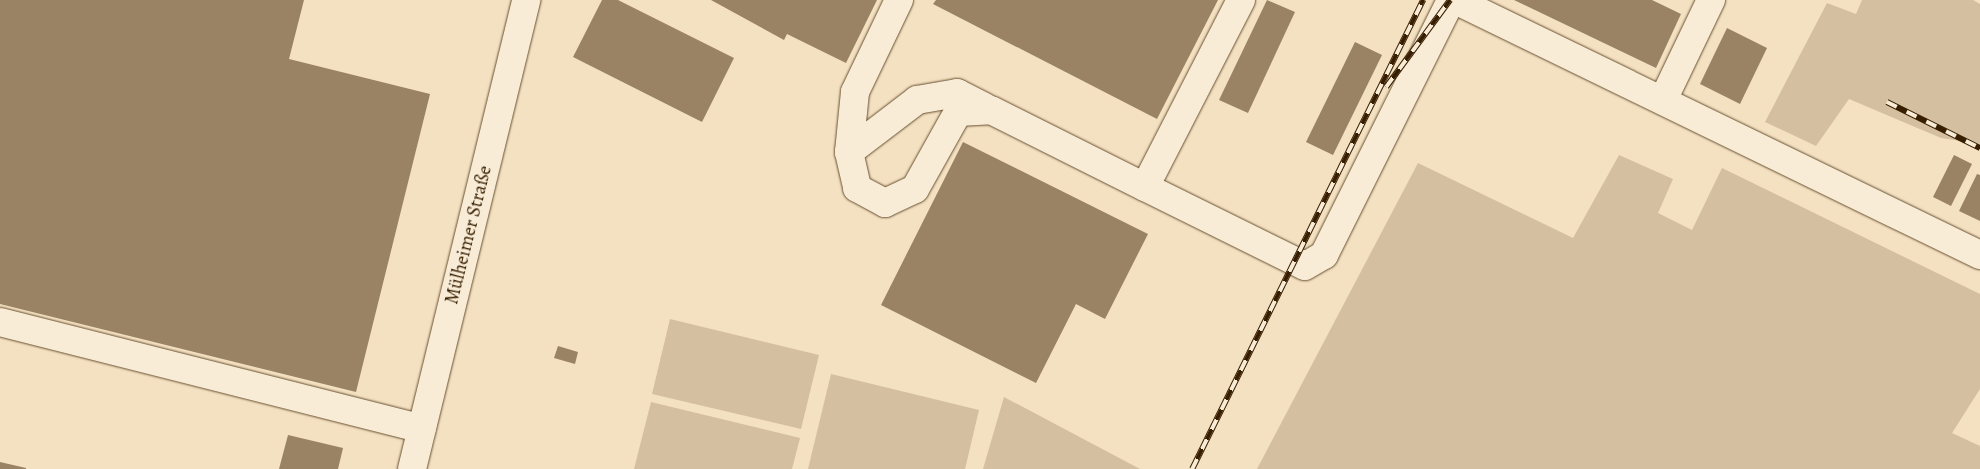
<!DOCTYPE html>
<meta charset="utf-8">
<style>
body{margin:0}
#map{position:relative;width:1980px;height:469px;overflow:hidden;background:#f4e1c1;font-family:Alegreya,serif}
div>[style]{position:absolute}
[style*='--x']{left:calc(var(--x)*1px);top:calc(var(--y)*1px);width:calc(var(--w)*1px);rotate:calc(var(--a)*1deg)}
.green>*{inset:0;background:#d4c0a0}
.building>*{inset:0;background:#9a8364}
.roads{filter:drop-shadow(0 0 1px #674f30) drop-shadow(0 0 1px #674f30)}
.minor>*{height:28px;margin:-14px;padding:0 14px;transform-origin:14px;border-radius:14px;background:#f8ecd7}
.rail>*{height:5.5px;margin-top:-2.75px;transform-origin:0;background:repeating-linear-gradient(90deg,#f8ecd7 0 11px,#381e00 0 22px);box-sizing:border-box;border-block:1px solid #381e00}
span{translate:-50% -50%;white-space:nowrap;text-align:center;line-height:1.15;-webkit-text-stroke:5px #f8ecd7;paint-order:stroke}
.street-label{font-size:19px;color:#381e00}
</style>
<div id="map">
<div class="green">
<i style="clip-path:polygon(1862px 0,1973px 0,1980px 4px,1980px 144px,1941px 138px,1849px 99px,1816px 146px,1765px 122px,1827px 3px,1856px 14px)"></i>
<i style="clip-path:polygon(1619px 155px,1673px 179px,1658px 213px,1692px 230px,1722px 168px,1980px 294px,1980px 389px,1952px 433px,1980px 446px,1980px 469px,1257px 469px,1418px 163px,1573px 238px)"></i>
<i style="clip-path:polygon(670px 319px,819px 355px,801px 429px,652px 394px)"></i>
<i style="clip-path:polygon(831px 374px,979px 410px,965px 469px,808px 469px)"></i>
<i style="clip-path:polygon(1004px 397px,1140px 469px,983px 469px)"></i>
<i style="clip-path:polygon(651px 402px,800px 438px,792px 469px,634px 469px)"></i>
</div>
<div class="building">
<i style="clip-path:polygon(0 0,304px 0,289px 59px,430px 94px,356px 392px,0 304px)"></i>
<i style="clip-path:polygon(602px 0,618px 0,734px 58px,702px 122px,573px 57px)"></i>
<i style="clip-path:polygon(711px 0,877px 0,846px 63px,787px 34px,784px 40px)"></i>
<i style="clip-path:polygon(936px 0,1218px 0,1157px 119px,933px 4px)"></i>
<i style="clip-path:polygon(1267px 0,1295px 12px,1248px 113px,1219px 100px)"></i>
<i style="clip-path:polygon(1514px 0,1652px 0,1681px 14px,1656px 68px)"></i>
<i style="clip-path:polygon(1727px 28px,1767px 48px,1740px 104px,1700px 84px)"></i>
<i style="clip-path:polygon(1355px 42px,1382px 55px,1333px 155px,1306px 142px)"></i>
<i style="clip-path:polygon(963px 142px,1148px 234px,1105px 319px,1076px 304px,1036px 383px,881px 305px)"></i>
<i style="clip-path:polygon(1954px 155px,1972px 164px,1951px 206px,1933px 197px)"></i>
<i style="clip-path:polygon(1977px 174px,1980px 175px,1980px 221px,1959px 211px)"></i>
<i style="clip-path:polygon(558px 346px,578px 352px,575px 364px,554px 358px)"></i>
<i style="clip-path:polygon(288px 435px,343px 448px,338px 469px,279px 469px)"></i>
<i style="clip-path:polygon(0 462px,26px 468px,26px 469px,0 469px)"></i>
</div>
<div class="roads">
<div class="minor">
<i style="--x:899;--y:0;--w:102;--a:115.6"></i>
<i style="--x:855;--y:92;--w:60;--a:95.7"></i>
<i style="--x:849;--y:152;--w:37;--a:77"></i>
<i style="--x:857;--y:188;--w:32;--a:28"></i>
<i style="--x:885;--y:203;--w:33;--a:-25"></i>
<i style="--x:915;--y:189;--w:88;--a:-60.8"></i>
<i style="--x:958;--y:112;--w:33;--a:-3"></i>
<i style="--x:991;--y:110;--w:172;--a:26.6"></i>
<i style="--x:1241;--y:0;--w:210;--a:117.2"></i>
<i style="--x:1145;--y:187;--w:178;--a:26.3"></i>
<i style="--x:1305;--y:266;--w:22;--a:-30"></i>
<i style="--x:1324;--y:255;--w:285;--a:-63.5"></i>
<i style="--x:1455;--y:0;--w:584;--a:25.91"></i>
<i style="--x:1664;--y:98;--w:109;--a:-64.4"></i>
<i style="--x:849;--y:152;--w:86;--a:-37.4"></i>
<i style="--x:917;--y:100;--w:41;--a:-9.9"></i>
<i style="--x:957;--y:93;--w:31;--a:27"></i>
<i style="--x:0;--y:322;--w:435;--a:14.2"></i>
<i style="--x:412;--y:469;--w:483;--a:-76.3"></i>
</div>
</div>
<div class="rail">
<i style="--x:1386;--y:87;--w:108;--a:-53.7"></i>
<i style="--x:1887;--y:102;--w:104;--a:26.3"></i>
<i style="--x:1192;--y:469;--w:523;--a:-63.78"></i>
</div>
<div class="street-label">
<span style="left:469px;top:235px;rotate:-76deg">Mülheimer Straße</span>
</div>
</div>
